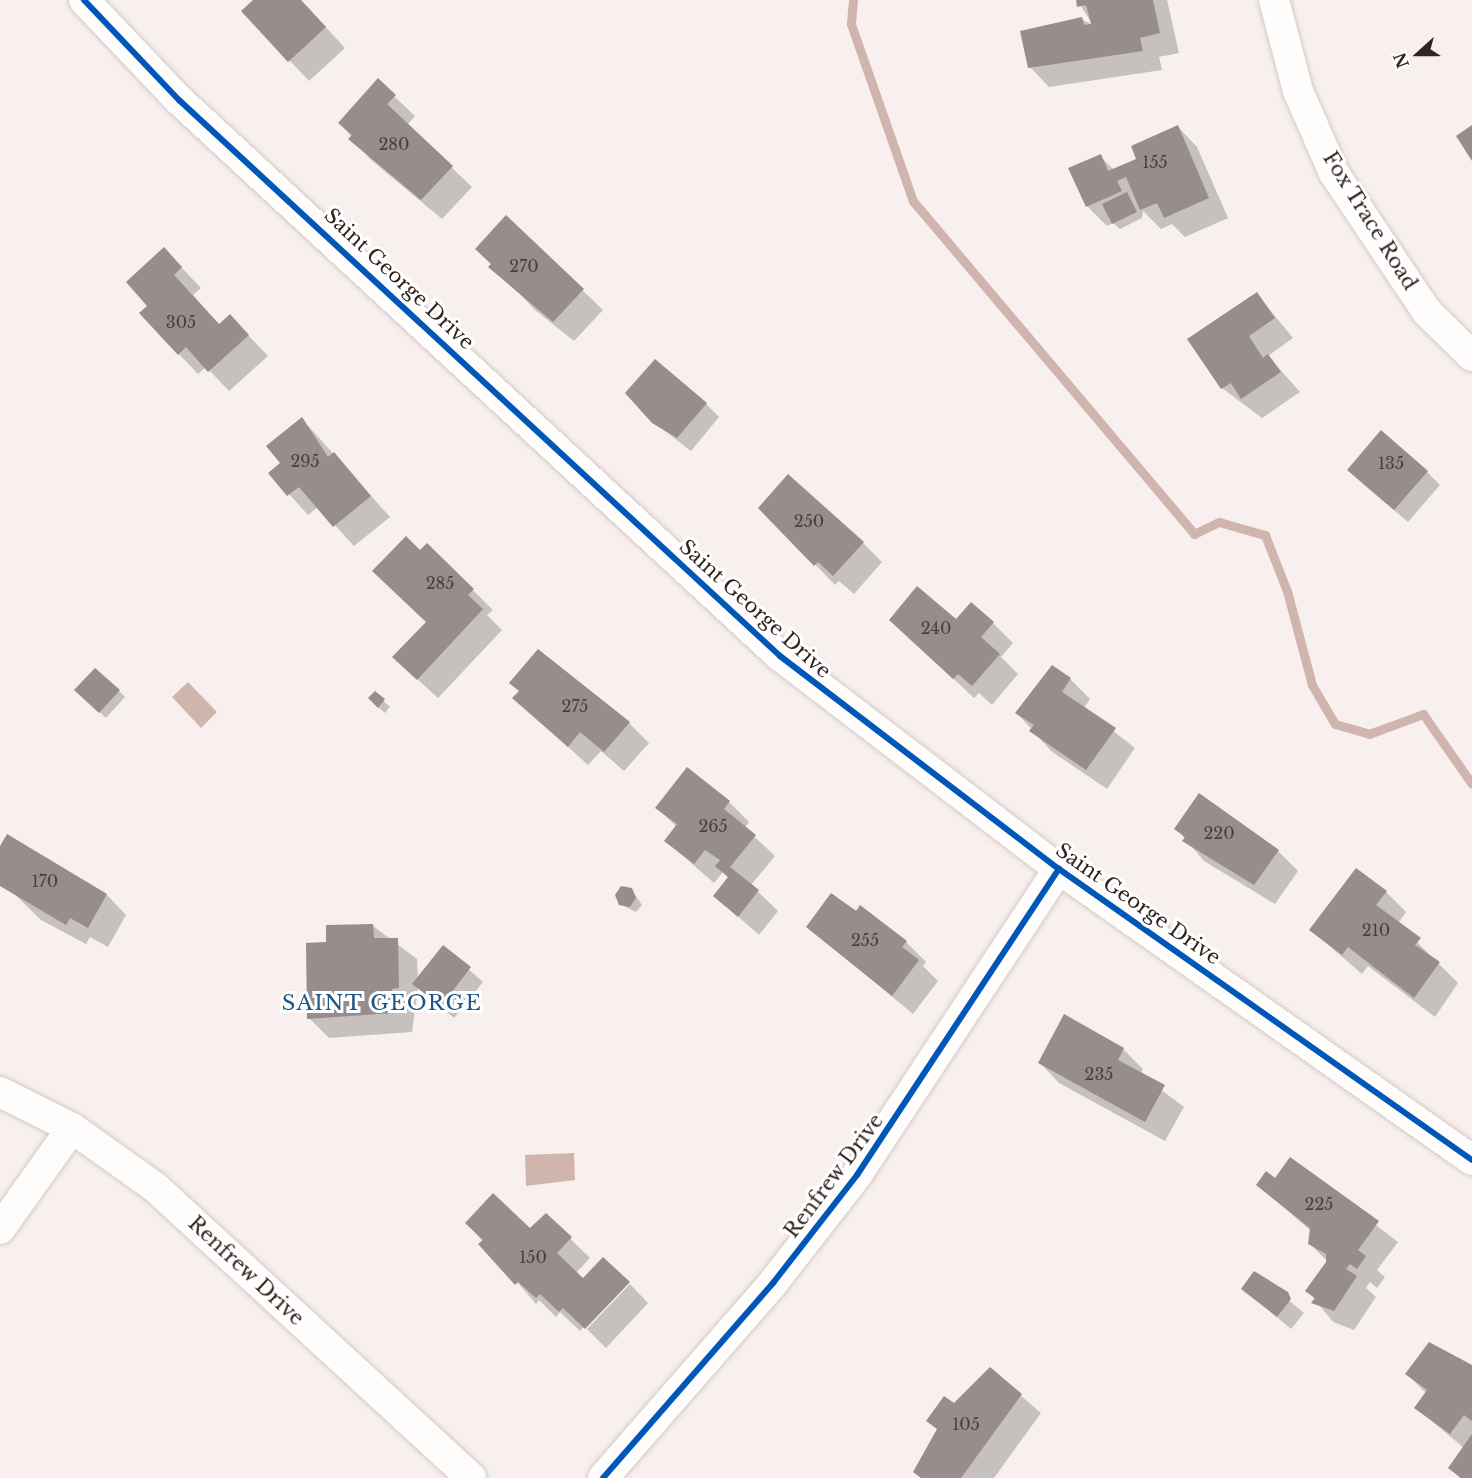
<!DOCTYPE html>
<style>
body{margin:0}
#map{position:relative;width:1472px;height:1478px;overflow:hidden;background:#f8f0ee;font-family:"Libre Baskerville",serif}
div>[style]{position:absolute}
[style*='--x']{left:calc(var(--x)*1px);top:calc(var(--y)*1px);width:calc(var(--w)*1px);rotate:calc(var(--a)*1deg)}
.water>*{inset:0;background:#cfb5ad}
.shadow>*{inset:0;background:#0003}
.stream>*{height:9px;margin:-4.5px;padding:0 4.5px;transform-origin:4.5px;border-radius:4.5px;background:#cfb5ad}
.building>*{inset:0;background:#978d8a}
.roads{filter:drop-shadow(0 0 2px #d4cac7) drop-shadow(0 0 2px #d4cac7)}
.minor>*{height:30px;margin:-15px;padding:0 15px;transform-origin:15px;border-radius:15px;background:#fefdfc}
.cycleway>*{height:6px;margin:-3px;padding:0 3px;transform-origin:3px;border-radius:3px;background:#0057b8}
span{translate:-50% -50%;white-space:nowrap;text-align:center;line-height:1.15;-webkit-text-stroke:6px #fff;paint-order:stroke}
.number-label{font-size:16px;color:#4b3f3a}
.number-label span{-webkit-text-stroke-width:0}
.street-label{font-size:20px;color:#322520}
.neighbourhood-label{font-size:21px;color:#1c5687;letter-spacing:1.5px}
.north{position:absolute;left:1388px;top:24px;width:60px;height:60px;-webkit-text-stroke:4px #fff;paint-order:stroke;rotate:249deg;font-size:16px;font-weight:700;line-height:24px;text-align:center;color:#322520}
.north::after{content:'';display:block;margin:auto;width:21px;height:27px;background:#322520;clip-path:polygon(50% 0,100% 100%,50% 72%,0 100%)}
</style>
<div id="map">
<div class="water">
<i style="clip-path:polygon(188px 682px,217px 712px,201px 728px,172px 697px)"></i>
<i style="clip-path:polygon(574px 1153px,575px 1180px,526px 1186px,525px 1155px)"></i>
</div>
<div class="shadow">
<i style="clip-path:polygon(255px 0,301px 0,345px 48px,309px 81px,243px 11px)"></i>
<i style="clip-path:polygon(1077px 0,1167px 0,1179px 53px,1159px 57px,1162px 70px,1049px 87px,1030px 67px,1081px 19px,1093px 25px)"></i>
<i style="clip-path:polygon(378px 81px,415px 116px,407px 125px,472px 187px,442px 219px,370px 159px,340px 123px)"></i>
<i style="clip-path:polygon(1178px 127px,1197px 147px,1228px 218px,1185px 237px,1172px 224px,1161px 229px,1143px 211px,1142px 218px,1120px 229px,1113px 223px,1107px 226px,1087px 206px,1100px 156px,1114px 170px,1138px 159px)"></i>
<i style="clip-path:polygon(506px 217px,603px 310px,574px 341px,535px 310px,477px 249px)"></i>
<i style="clip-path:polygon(164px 249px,201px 288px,193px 295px,220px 326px,230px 316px,268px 356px,229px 391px,206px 367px,198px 374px,179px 354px,149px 306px)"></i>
<i style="clip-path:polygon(1257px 294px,1293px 338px,1268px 356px,1300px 392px,1262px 418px,1222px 388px)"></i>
<i style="clip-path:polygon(706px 404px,719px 417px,691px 451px,648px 418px)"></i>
<i style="clip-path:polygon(302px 419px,390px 517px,354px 546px,318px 507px,308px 515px,270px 473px,282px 463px)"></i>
<i style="clip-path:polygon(1427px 472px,1440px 485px,1408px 522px,1362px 483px)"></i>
<i style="clip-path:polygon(773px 521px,863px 543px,882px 562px,854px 594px,839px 581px,835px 585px)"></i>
<i style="clip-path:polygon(427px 545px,493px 610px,487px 615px,502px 630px,438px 698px,414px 676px,428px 623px,420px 552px)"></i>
<i style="clip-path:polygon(957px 621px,993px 623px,1013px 643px,1001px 657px,1018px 674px,992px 705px,979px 693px,974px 698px,911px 639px)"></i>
<i style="clip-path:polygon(1070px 679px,1090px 699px,1084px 708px,1135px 748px,1107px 789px,1051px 751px,1017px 713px)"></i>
<i style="clip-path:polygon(119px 691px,125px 697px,106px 718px,83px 696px)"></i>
<i style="clip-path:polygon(375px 693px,390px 707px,385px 713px,376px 705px)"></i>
<i style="clip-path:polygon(514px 698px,629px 723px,649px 743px,624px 771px,601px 751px,588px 765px)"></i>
<i style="clip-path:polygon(687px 769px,729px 802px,749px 822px,745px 828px,775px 856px,751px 885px,778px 911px,759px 935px,715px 896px,729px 878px,723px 872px,714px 883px,666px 841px,677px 827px,657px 808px)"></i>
<i style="clip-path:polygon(1176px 828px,1278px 851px,1298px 871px,1275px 904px,1204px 861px)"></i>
<i style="clip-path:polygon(0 848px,107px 895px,126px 915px,108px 947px,90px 937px,86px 944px,41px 920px,0 880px)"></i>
<i style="clip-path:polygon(631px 889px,642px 905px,636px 912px,620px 904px)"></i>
<i style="clip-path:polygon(1386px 892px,1406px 912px,1398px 923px,1458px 983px,1435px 1017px,1368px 966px,1362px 974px,1311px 930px)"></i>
<i style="clip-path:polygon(832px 895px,906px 942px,926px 962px,923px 966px,938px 981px,913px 1014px,808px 927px)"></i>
<i style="clip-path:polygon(373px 926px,417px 959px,418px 980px,443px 947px,483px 982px,454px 1018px,418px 987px,412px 1032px,329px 1038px,309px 1018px,328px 943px)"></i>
<i style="clip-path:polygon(1123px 1049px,1143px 1069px,1140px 1074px,1184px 1107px,1165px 1141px,1059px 1083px,1040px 1063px)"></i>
<i style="clip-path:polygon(1290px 1159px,1398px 1242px,1377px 1270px,1385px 1277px,1377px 1288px,1370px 1282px,1366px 1288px,1376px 1297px,1354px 1330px,1333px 1322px,1307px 1290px,1328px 1262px,1310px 1244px,1311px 1231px,1258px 1185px,1276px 1180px)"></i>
<i style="clip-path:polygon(546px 1215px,590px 1258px,576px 1273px,584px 1326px,580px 1331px,560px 1312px,556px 1317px,539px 1300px,536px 1304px,467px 1223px,530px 1231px)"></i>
<i style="clip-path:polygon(1255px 1273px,1304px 1313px,1291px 1329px,1243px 1289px)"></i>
<i style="clip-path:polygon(630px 1284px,648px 1303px,606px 1348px,587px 1329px)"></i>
<i style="clip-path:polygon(1459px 1358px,1472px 1369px,1472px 1478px,1460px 1478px,1450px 1468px,1464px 1448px,1416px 1408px,1426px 1393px,1407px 1374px)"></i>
<i style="clip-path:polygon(990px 1369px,1041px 1413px,994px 1478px,921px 1478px,938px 1430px,928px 1420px,954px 1405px)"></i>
</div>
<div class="stream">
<i style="--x:853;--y:0;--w:24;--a:95"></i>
<i style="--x:851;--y:24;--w:188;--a:70.7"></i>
<i style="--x:913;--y:201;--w:436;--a:49.8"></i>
<i style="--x:1194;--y:534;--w:28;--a:-26"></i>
<i style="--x:1219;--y:522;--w:48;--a:15.8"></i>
<i style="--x:1265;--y:535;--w:60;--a:68.6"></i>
<i style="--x:1287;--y:591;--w:97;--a:75.1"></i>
<i style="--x:1312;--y:685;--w:45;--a:59.5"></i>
<i style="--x:1335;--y:724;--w:35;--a:16"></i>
<i style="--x:1369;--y:734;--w:58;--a:-20.3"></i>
<i style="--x:1423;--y:714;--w:85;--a:55"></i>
</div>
<div class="building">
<i style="clip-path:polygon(253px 0,301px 0,326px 27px,288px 62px,241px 11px)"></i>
<i style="clip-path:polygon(1076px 0,1153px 0,1160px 33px,1140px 38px,1143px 51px,1028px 68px,1020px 31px,1082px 17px,1084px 25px,1091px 24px,1086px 5px,1077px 7px)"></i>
<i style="clip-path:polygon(378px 78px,396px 95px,387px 104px,453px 166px,421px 200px,348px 139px,352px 135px,338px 123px)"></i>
<i style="clip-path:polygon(1178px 125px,1209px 198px,1164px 218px,1157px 203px,1140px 210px,1126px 177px,1117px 181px,1122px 191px,1086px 207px,1068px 168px,1101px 154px,1108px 171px,1136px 159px,1131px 146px)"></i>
<i style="clip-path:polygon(1472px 125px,1472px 161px,1456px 136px)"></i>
<i style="clip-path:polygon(1127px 192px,1137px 212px,1112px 224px,1102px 204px)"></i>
<i style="clip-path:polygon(506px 215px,584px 289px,553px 322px,488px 267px,491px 264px,475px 249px)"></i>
<i style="clip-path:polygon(164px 247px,182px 267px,174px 275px,219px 324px,230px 314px,249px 335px,208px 372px,186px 347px,178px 355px,139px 313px,147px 306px,126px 282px)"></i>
<i style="clip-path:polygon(1257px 292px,1275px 318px,1249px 336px,1263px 358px,1268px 354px,1281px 372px,1241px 399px,1231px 383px,1221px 389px,1187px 339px)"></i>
<i style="clip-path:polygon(655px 359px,707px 403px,677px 438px,652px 423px,625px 393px)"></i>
<i style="clip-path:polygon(302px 417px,328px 457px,334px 452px,371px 496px,333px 527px,299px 487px,287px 496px,268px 473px,280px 463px,266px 446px)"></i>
<i style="clip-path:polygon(1381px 430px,1428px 471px,1394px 510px,1347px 470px)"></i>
<i style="clip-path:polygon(788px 474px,864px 542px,833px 576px,818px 562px,814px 566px,758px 508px)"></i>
<i style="clip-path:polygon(406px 536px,420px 550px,427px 543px,474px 589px,468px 595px,483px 609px,417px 680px,392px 657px,426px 622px,372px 571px)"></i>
<i style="clip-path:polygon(917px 586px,956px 619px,971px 602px,994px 622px,981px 637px,1000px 654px,972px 686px,958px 674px,953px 679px,889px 620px)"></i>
<i style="clip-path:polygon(538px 649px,630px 722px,604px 752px,580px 732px,568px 747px,512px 698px,519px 691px,509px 683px)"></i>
<i style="clip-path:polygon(1052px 665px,1071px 678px,1062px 692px,1116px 728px,1086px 770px,1029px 731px,1034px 725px,1015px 713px)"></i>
<i style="clip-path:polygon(95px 668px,120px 690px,99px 713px,74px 690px)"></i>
<i style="clip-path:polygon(375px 691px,385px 699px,378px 708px,368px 698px)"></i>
<i style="clip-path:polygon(687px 767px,730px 801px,724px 809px,756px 835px,730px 867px,759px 890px,738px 917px,713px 896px,728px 877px,715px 866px,720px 860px,705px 850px,694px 864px,664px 841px,677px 824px,655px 808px)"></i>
<i style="clip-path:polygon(1199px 793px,1279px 850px,1254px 885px,1182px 841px,1185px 837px,1174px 829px)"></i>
<i style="clip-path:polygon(7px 834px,107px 894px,88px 928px,70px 918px,66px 925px,0 886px,0 846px)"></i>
<i style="clip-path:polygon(1356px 868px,1387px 891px,1376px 905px,1421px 938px,1415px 945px,1440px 962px,1414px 998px,1348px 947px,1342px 955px,1309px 930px)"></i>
<i style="clip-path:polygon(621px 886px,632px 888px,636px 898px,630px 907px,619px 905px,615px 895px)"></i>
<i style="clip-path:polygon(831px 893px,856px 911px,860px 905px,907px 941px,902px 947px,919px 960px,892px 996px,806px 927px)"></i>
<i style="clip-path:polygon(373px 924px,374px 938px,398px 938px,399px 988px,392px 989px,393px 1013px,307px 1019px,306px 943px,326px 942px,326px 925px)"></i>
<i style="clip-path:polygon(443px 945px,471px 967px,441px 1006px,412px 984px)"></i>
<i style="clip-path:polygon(1064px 1014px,1124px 1048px,1118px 1060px,1165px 1085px,1145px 1122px,1038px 1063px)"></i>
<i style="clip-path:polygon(1290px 1157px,1379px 1221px,1358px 1250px,1366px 1256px,1357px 1269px,1350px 1264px,1346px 1269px,1357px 1276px,1334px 1311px,1311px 1303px,1315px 1298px,1305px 1291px,1326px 1262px,1326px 1254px,1308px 1244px,1310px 1228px,1256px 1185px,1266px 1171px,1275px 1178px)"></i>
<i style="clip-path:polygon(493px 1193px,530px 1228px,546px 1213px,572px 1237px,557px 1253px,583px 1278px,603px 1257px,630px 1282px,585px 1329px,563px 1308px,559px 1312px,540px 1294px,536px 1298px,518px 1282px,515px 1285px,478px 1244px,483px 1240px,465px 1223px)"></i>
<i style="clip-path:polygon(1254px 1271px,1288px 1292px,1291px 1299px,1277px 1317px,1241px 1289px)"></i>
<i style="clip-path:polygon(1429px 1342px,1472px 1365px,1472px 1421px,1464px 1415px,1450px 1434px,1414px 1408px,1427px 1390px,1405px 1374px)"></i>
<i style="clip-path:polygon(990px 1367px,1022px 1394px,961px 1478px,921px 1478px,913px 1472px,937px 1429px,926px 1421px,944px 1396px,954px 1403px)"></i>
<i style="clip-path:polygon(1472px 1434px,1472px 1478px,1461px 1478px,1448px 1468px)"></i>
</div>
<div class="roads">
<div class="minor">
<i style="--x:84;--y:0;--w:138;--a:46.5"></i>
<i style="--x:179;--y:100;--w:819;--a:42.77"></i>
<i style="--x:780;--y:656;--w:351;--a:37.4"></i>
<i style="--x:1059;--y:869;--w:505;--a:35.17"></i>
<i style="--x:1274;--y:0;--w:94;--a:75.2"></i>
<i style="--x:1298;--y:91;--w:90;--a:66.3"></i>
<i style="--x:1334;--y:173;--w:167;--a:56.2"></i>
<i style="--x:1427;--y:312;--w:63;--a:44.4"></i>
<i style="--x:0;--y:1092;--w:80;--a:26.6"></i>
<i style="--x:72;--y:1128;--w:103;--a:35.5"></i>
<i style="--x:156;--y:1188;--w:428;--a:42.6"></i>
<i style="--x:0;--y:1229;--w:124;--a:-54.5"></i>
<i style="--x:603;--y:1478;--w:259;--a:-48.9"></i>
<i style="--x:773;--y:1283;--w:137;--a:-52.1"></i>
<i style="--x:857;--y:1175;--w:367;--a:-56.6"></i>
</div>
</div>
<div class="cycleway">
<i style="--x:84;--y:0;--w:138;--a:46.5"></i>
<i style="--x:179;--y:100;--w:819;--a:42.77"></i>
<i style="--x:780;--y:656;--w:351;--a:37.4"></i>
<i style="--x:1059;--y:869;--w:505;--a:35.17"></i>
<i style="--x:603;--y:1478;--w:259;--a:-48.9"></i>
<i style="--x:773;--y:1283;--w:137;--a:-52.1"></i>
<i style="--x:857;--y:1175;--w:367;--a:-56.6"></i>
</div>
<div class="number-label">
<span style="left:394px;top:144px">280</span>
<span style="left:1155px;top:162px">155</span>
<span style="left:524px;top:266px">270</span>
<span style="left:181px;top:322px">305</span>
<span style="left:305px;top:461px">295</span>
<span style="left:1391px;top:463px">135</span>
<span style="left:809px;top:521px">250</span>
<span style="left:440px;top:583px">285</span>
<span style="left:936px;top:628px">240</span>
<span style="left:575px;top:706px">275</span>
<span style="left:713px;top:826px">265</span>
<span style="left:1219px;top:833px">220</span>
<span style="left:45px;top:881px">170</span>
<span style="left:1376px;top:930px">210</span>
<span style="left:865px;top:940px">255</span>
<span style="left:1099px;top:1074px">235</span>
<span style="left:1319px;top:1204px">225</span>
<span style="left:533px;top:1257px">150</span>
<span style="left:966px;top:1424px">105</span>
</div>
<div class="street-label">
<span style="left:1370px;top:221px;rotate:58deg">Fox Trace Road</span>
<span style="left:399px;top:279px;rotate:43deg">Saint George Drive</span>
<span style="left:755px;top:609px;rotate:42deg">Saint George Drive</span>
<span style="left:1138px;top:904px;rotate:35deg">Saint George Drive</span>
<span style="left:834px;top:1176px;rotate:-53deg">Renfrew Drive</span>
<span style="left:246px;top:1271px;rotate:43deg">Renfrew Drive</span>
</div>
<div class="neighbourhood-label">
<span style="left:382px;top:1003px">SAINT GEORGE</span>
</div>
<div class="north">N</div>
</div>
